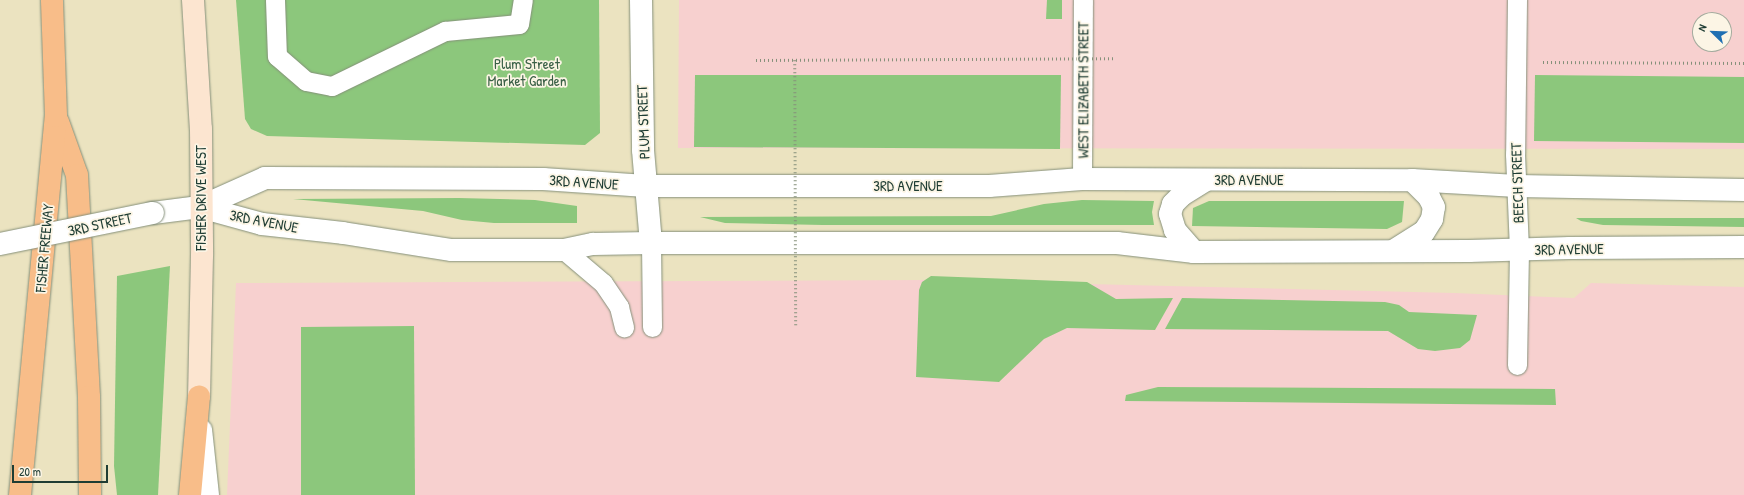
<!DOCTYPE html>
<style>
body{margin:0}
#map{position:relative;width:1744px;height:495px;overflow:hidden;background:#ebe3c0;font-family:"Patrick Hand",sans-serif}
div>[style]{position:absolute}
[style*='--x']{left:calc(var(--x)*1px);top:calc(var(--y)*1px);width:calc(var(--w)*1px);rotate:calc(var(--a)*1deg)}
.built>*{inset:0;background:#f7d0cf}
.green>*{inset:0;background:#8cc77c}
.path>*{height:2.5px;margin-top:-1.25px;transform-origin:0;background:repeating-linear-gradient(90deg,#85907a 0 1px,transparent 0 4px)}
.roads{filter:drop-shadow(0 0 1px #85907a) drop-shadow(0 0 1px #85907a)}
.lane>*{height:19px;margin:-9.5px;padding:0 9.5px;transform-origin:9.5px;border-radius:9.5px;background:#fff}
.street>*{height:22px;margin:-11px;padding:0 11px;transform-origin:11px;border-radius:11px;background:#fff}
.secondary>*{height:22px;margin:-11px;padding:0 11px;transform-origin:11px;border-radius:11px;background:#fce5d0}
.highway>*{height:22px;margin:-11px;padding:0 11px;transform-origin:11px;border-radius:11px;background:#f8bd89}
.path-bridge>*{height:2.5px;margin-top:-1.25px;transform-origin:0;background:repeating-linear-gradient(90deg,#85907a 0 1px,transparent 0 4px)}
.bridges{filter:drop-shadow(0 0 1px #85907a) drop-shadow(0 0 1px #85907a)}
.street-bridge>*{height:22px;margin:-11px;padding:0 11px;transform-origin:11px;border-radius:11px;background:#fff}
span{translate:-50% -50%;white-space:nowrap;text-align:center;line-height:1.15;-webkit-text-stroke:3.5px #fcf5e5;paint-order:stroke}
.park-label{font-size:15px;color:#3a6046}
.street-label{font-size:15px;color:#1f3d34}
.north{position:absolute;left:1692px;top:12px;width:40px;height:40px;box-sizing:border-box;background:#fcf5e5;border:1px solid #a4ab9e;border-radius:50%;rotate:293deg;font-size:11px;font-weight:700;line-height:16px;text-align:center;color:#1f3d34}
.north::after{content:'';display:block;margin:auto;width:14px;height:18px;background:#1f6fb2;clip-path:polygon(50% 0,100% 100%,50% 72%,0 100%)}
.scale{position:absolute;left:12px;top:465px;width:96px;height:18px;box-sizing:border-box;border:2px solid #1f3d34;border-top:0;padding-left:5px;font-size:12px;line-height:14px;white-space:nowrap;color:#1f3d34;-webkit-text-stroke:3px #fcf5e5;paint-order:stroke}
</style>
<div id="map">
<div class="built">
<i style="clip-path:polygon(evenodd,679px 0,1744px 0,1744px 149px,678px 148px,679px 0,1700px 20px,1724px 20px,1724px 44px,1700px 44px,1700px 20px)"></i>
<i style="clip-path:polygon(928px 280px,1454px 293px,1574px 298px,1591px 283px,1744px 287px,1744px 495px,227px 495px,236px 283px)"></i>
</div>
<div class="green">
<i style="clip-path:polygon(236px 0,599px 0,600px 133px,585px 145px,267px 136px,251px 129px,245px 119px)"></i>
<i style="clip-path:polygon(1047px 0,1062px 0,1062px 19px,1046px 19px)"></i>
<i style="clip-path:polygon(695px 75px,1061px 75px,1060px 149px,694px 147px)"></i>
<i style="clip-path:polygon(1535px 75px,1744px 77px,1744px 143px,1534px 141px)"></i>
<i style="clip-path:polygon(459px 198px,535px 200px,577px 206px,577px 223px,494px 223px,462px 220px,423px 211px,293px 199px)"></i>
<i style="clip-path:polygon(1082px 200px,1154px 201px,1152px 212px,1154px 225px,823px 225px,725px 223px,700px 217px,991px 216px,1044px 204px)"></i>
<i style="clip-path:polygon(1209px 201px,1404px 201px,1402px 222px,1387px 229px,1192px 226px,1193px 208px)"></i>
<i style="clip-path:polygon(1576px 218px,1744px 218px,1744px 227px,1603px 225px,1581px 221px)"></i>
<i style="clip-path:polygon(170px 266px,158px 495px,117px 495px,114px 466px,117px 276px)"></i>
<i style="clip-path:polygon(931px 276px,1087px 282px,1116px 299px,1173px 298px,1155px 330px,1067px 328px,1044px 339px,999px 382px,916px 377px,919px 290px,922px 282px)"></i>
<i style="clip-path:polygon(1182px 298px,1385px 302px,1399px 305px,1409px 312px,1477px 315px,1470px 340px,1460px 348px,1435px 351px,1418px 349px,1388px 331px,1165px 329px)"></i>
<i style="clip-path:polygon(414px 326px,415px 495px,301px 495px,301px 327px)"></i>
<i style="clip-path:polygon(1158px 387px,1555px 389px,1556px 405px,1125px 401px,1126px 395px)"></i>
</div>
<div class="path">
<i style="--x:1543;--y:62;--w:201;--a:0.3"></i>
</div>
<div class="roads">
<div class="lane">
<i style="--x:275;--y:0;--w:56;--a:88"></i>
<i style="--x:277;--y:56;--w:38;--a:41"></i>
<i style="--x:306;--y:81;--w:26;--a:11"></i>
<i style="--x:332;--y:86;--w:126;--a:-26"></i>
<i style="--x:445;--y:31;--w:74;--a:-5.4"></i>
<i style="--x:519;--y:24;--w:24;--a:-81"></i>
<i style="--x:1517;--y:0;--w:154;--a:90.7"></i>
<i style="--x:1515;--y:154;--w:96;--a:87.6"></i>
<i style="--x:1519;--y:250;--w:115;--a:91"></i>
<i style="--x:1082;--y:179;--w:179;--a:-89.7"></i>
<i style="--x:651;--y:243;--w:84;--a:89.3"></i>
<i style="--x:564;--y:250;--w:51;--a:40.2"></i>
<i style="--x:603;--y:283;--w:29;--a:56"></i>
<i style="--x:619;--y:307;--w:21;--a:76"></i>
<i style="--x:202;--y:429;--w:66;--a:83.9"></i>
</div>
<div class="street">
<i style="--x:641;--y:0;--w:150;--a:89.2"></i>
<i style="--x:643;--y:150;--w:93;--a:85.1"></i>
<i style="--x:200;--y:207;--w:64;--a:15.3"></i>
<i style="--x:262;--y:224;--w:81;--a:6.3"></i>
<i style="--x:343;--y:233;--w:110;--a:8.9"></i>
<i style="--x:452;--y:250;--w:112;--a:0"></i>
<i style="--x:564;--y:250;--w:30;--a:-12"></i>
<i style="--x:593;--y:244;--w:58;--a:-1"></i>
<i style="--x:651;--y:243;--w:466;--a:0"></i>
<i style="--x:1117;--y:243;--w:78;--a:6.7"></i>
<i style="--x:1194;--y:252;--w:275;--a:-0.2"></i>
<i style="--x:1469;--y:251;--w:101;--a:-1.7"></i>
<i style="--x:1570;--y:248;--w:174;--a:-0.3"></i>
<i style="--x:153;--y:213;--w:47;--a:-7.3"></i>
<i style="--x:200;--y:207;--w:71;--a:-24"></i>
<i style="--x:265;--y:178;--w:278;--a:0.2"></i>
<i style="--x:543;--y:179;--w:103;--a:3.9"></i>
<i style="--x:646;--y:186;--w:343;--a:0"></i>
<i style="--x:989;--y:186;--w:93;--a:-4.3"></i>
<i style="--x:1082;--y:179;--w:330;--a:0.2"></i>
<i style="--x:1412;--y:180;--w:105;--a:3.3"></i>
<i style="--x:1517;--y:186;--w:227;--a:1"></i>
<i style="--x:1393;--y:251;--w:36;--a:-32"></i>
<i style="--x:1424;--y:232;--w:15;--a:-58"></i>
<i style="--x:1432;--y:219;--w:12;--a:-81"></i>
<i style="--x:1434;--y:207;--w:11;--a:-117"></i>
<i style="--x:1429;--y:197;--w:24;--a:-135"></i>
<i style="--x:1194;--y:252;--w:29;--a:-131"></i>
<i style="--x:1175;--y:230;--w:17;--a:-107"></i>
<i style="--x:1170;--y:214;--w:10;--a:-73"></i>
<i style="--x:1173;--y:204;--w:13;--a:-45"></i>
<i style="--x:1182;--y:195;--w:28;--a:-32"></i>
</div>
<div class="secondary">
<i style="--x:193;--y:0;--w:129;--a:86.5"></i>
<i style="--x:201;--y:129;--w:126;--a:89.5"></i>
<i style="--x:202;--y:255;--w:141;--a:91.2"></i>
</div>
<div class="highway">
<i style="--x:58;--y:122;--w:56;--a:70.3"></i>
<i style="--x:77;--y:175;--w:222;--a:86.9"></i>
<i style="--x:89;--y:397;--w:98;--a:89.4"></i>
<i style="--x:20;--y:495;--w:381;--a:-84.6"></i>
<i style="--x:56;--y:116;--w:116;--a:-92"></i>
<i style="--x:190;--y:495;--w:99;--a:-84.8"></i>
</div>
</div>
<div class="path-bridge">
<i style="--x:756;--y:60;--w:357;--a:-0.3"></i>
<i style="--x:795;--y:60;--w:265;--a:89.8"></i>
</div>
<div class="bridges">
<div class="street-bridge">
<i style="--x:0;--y:244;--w:156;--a:-11.5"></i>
</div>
</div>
<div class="park-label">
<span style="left:527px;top:72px">Plum Street<br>Market Garden</span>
</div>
<div class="street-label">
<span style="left:1083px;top:90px;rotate:-90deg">WEST ELIZABETH STREET</span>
<span style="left:643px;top:122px;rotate:-92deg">PLUM STREET</span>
<span style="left:1249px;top:180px">3RD AVENUE</span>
<span style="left:584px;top:182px;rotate:4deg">3RD AVENUE</span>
<span style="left:1517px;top:183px;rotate:-92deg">BEECH STREET</span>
<span style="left:908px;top:186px">3RD AVENUE</span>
<span style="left:201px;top:198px;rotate:-90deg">FISHER DRIVE WEST</span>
<span style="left:264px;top:221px;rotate:11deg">3RD AVENUE</span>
<span style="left:100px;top:224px;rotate:-12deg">3RD STREET</span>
<span style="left:44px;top:248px;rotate:-85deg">FISHER FREEWAY</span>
<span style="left:1569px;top:249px;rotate:-1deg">3RD AVENUE</span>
</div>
<div class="north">N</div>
<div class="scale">20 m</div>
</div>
